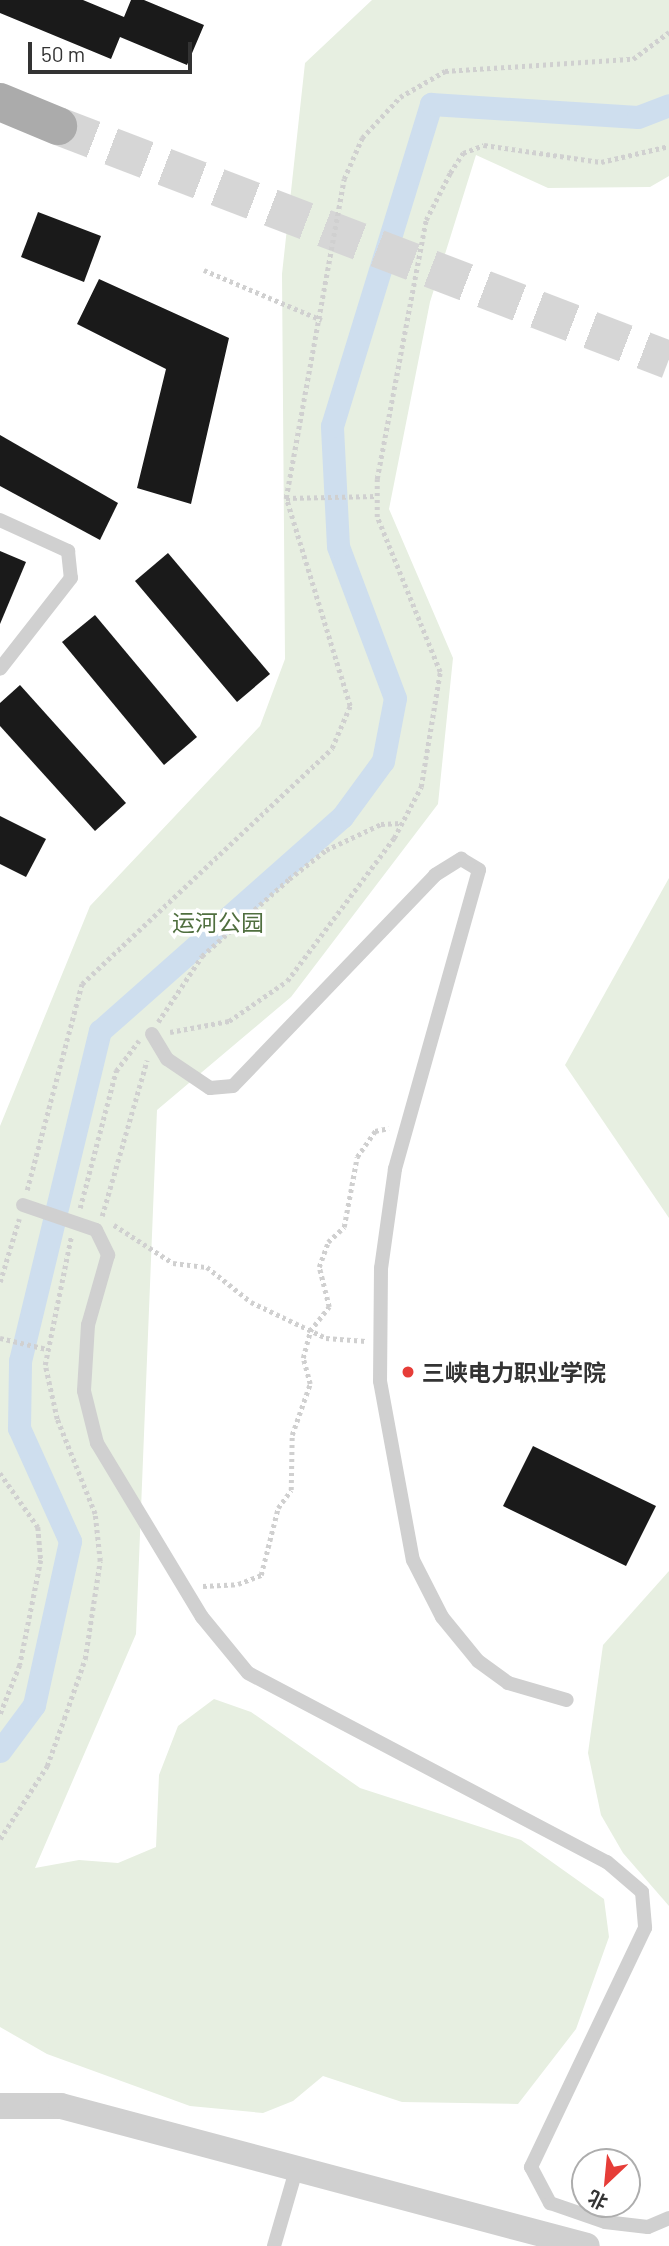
<!DOCTYPE html>
<meta charset="utf-8">
<style>
body{margin:0}
#map{position:relative;width:669px;height:2246px;overflow:hidden;background:#fff;font-family:Barlow,"Noto Sans SC",sans-serif}
div>[style]{position:absolute}
[style*='--x']{left:calc(var(--x)*1px);top:calc(var(--y)*1px);width:calc(var(--w)*1px);rotate:calc(var(--a)*1deg)}
.green>*{inset:0;background:#e7efe1}
.canal>*{height:23px;margin:-11.5px;padding:0 11.5px;transform-origin:11.5px;border-radius:11.5px;background:#cedeee}
.building>*{inset:0;background:#1a1a1a}
.primary-tunnel>*{height:38px;margin-top:-19px;transform-origin:0;background:repeating-linear-gradient(90deg,#d6d6d6 0 38px,transparent 0 57px)}
.path>*{height:4.5px;margin-top:-2.25px;transform-origin:0;background:repeating-linear-gradient(90deg,#d0d0d0 0 3.5px,transparent 0 7px)}
.lane>*{height:14px;margin:-7px;padding:0 7px;transform-origin:7px;border-radius:7px;background:#d0d0d0}
.street>*{height:26px;margin:-13px;padding:0 13px;transform-origin:13px;border-radius:13px;background:#d0d0d0}
.primary>*{height:38px;margin:-19px;padding:0 19px;transform-origin:19px;border-radius:19px;background:#ababab}
.lane-bridge>*{height:14px;margin:-7px;padding:0 7px;transform-origin:7px;border-radius:7px;background:#d0d0d0}
.dots>*{width:19px;height:19px;translate:-50% -50%;box-sizing:border-box;border:4px solid #fff;border-radius:50%}
span{translate:-50% -50%;white-space:nowrap;text-align:center;line-height:1.15;-webkit-text-stroke:7px #fff;paint-order:stroke}
.park-label{font-size:23px;color:#506f3f}
.poi-label{font-size:23px;color:#333;font-weight:700}
.left{translate:0 -50%;text-align:left}
.north{position:absolute;left:571px;top:2148px;width:70px;height:70px;box-sizing:border-box;background:#fff;border:2px solid #adadad;border-radius:50%;rotate:206deg;font-size:19px;font-weight:700;line-height:28px;text-align:center;color:#333}
.north::after{content:'';display:block;margin:auto;width:24px;height:32px;background:#e63d38;clip-path:polygon(50% 0,100% 100%,50% 72%,0 100%)}
.scale{position:absolute;left:28px;top:42px;width:164px;height:32px;box-sizing:border-box;border:4px solid #333;border-top:0;padding-left:9px;font-size:21px;line-height:24px;white-space:nowrap;color:#333;-webkit-text-stroke:5px #fff;paint-order:stroke}
</style>
<div id="map">
<div class="green">
<i style="clip-path:polygon(372px 0,669px 0,669px 176px,650px 187px,548px 188px,476px 155px,430px 302px,389px 509px,453px 658px,438px 804px,291px 997px,157px 1110px,136px 1634px,35px 1868px,79px 1860px,118px 1863px,156px 1847px,159px 1775px,178px 1726px,214px 1699px,251px 1712px,360px 1788px,521px 1840px,604px 1899px,609px 1937px,576px 2029px,518px 2104px,402px 2102px,323px 2076px,293px 2101px,263px 2113px,190px 2106px,47px 2054px,0 2027px,0 1126px,90px 906px,260px 726px,285px 659px,282px 274px,305px 63px)"></i>
<i style="clip-path:polygon(669px 878px,669px 1218px,565px 1065px)"></i>
<i style="clip-path:polygon(669px 1571px,669px 1906px,623px 1853px,601px 1815px,588px 1753px,603px 1645px)"></i>
</div>
<div class="canal">
<i style="--x:0;--y:1751;--w:57;--a:-53.5"></i>
<i style="--x:34;--y:1705;--w:168;--a:-77.6"></i>
<i style="--x:70;--y:1541;--w:124;--a:-114.3"></i>
<i style="--x:19;--y:1428;--w:67;--a:-89.1"></i>
<i style="--x:20;--y:1361;--w:340;--a:-76.4"></i>
<i style="--x:100;--y:1031;--w:323;--a:-41.5"></i>
<i style="--x:342;--y:817;--w:69;--a:-53.8"></i>
<i style="--x:383;--y:761;--w:64;--a:-79.2"></i>
<i style="--x:395;--y:698;--w:162;--a:-110.6"></i>
<i style="--x:338;--y:546;--w:120;--a:-92.9"></i>
<i style="--x:332;--y:426;--w:337;--a:-72.9"></i>
<i style="--x:431;--y:104;--w:207;--a:3.6"></i>
<i style="--x:638;--y:117;--w:33;--a:-21"></i>
</div>
<div class="building">
<i style="clip-path:polygon(0 0,83px 0,124px 17px,131px 0,144px 0,204px 25px,187px 65px,120px 37px,111px 59px,0 13px)"></i>
<i style="clip-path:polygon(38px 212px,101px 236px,84px 282px,21px 257px)"></i>
<i style="clip-path:polygon(99px 279px,229px 338px,191px 504px,137px 488px,166px 369px,77px 324px)"></i>
<i style="clip-path:polygon(0 435px,118px 503px,100px 540px,0 486px)"></i>
<i style="clip-path:polygon(0 551px,26px 562px,0 624px)"></i>
<i style="clip-path:polygon(168px 553px,270px 674px,237px 702px,135px 581px)"></i>
<i style="clip-path:polygon(95px 615px,197px 737px,164px 765px,62px 642px)"></i>
<i style="clip-path:polygon(20px 685px,126px 803px,95px 831px,0 726px,0 703px)"></i>
<i style="clip-path:polygon(0 816px,46px 839px,26px 877px,0 864px)"></i>
<i style="clip-path:polygon(533px 1446px,656px 1506px,626px 1566px,503px 1506px)"></i>
</div>
<div class="primary-tunnel">
<i style="--x:58;--y:126;--w:654;--a:20.96"></i>
</div>
<div class="path">
<i style="--x:204;--y:270;--w:128;--a:23"></i>
<i style="--x:286;--y:498;--w:91;--a:-1.3"></i>
<i style="--x:158;--y:1022;--w:79;--a:-56.3"></i>
<i style="--x:202;--y:956;--w:116;--a:-41.5"></i>
<i style="--x:289;--y:879;--w:47;--a:-38.1"></i>
<i style="--x:326;--y:850;--w:61;--a:-25.3"></i>
<i style="--x:381;--y:824;--w:20;--a:-3"></i>
<i style="--x:170;--y:1032;--w:60;--a:-10.6"></i>
<i style="--x:229;--y:1021;--w:70;--a:-34.6"></i>
<i style="--x:287;--y:981;--w:179;--a:-53.2"></i>
<i style="--x:394;--y:838;--w:58;--a:-62.1"></i>
<i style="--x:421;--y:787;--w:117;--a:-80.6"></i>
<i style="--x:440;--y:672;--w:167;--a:-112.1"></i>
<i style="--x:377;--y:517;--w:38;--a:-90"></i>
<i style="--x:377;--y:479;--w:264;--a:-79.3"></i>
<i style="--x:426;--y:220;--w:53;--a:-62.9"></i>
<i style="--x:450;--y:173;--w:24;--a:-57"></i>
<i style="--x:463;--y:153;--w:22;--a:-21"></i>
<i style="--x:484;--y:145;--w:118;--a:8.3"></i>
<i style="--x:601;--y:162;--w:70;--a:-13.2"></i>
<i style="--x:27;--y:1190;--w:213;--a:-75.1"></i>
<i style="--x:82;--y:984;--w:344;--a:-43.3"></i>
<i style="--x:332;--y:748;--w:46;--a:-66.8"></i>
<i style="--x:350;--y:706;--w:218;--a:-107.1"></i>
<i style="--x:286;--y:498;--w:324;--a:-79.7"></i>
<i style="--x:344;--y:179;--w:45;--a:-66.3"></i>
<i style="--x:362;--y:138;--w:56;--a:-47.2"></i>
<i style="--x:400;--y:97;--w:52;--a:-30"></i>
<i style="--x:445;--y:71;--w:188;--a:-3.7"></i>
<i style="--x:633;--y:59;--w:45;--a:-36.9"></i>
<i style="--x:80;--y:1208;--w:142;--a:-75.3"></i>
<i style="--x:116;--y:1071;--w:38;--a:-53"></i>
<i style="--x:102;--y:1216;--w:162;--a:-73.9"></i>
<i style="--x:114;--y:1225;--w:70;--a:32.8"></i>
<i style="--x:173;--y:1263;--w:34;--a:7"></i>
<i style="--x:207;--y:1267;--w:56;--a:38.5"></i>
<i style="--x:251;--y:1302;--w:83;--a:25.6"></i>
<i style="--x:326;--y:1338;--w:40;--a:4.3"></i>
<i style="--x:0;--y:1282;--w:66;--a:-73.2"></i>
<i style="--x:0;--y:1338;--w:48;--a:13.2"></i>
<i style="--x:0;--y:1473;--w:66;--a:54.9"></i>
<i style="--x:38;--y:1527;--w:33;--a:85"></i>
<i style="--x:41;--y:1560;--w:107;--a:101.3"></i>
<i style="--x:20;--y:1665;--w:54;--a:111.8"></i>
<i style="--x:203;--y:1586;--w:35;--a:-3"></i>
<i style="--x:238;--y:1584;--w:25;--a:-21"></i>
<i style="--x:261;--y:1575;--w:69;--a:-75.8"></i>
<i style="--x:278;--y:1508;--w:22;--a:-54"></i>
<i style="--x:291;--y:1490;--w:55;--a:-89"></i>
<i style="--x:292;--y:1435;--w:54;--a:-70.6"></i>
<i style="--x:310;--y:1384;--w:27;--a:-105"></i>
<i style="--x:303;--y:1358;--w:28;--a:-75"></i>
<i style="--x:310;--y:1331;--w:31;--a:-52"></i>
<i style="--x:329;--y:1307;--w:41;--a:-104"></i>
<i style="--x:319;--y:1267;--w:27;--a:-70"></i>
<i style="--x:328;--y:1242;--w:22;--a:-43"></i>
<i style="--x:344;--y:1227;--w:71;--a:-79.5"></i>
<i style="--x:357;--y:1157;--w:32;--a:-55"></i>
<i style="--x:375;--y:1131;--w:14;--a:-12"></i>
<i style="--x:0;--y:1839;--w:87;--a:-57.2"></i>
<i style="--x:47;--y:1766;--w:50;--a:-70.1"></i>
<i style="--x:64;--y:1719;--w:64;--a:-70.7"></i>
<i style="--x:85;--y:1659;--w:99;--a:-81.3"></i>
<i style="--x:100;--y:1561;--w:47;--a:-96.1"></i>
<i style="--x:95;--y:1514;--w:102;--a:-111.8"></i>
<i style="--x:57;--y:1419;--w:55;--a:-102.5"></i>
<i style="--x:45;--y:1365;--w:131;--a:-78.5"></i>
</div>
<div class="lane">
<i style="--x:0;--y:520;--w:75;--a:24.5"></i>
<i style="--x:68;--y:551;--w:27;--a:84"></i>
<i style="--x:71;--y:578;--w:115;--a:128"></i>
<i style="--x:152;--y:1034;--w:29;--a:59"></i>
<i style="--x:167;--y:1059;--w:52;--a:34"></i>
<i style="--x:210;--y:1088;--w:23;--a:-5"></i>
<i style="--x:233;--y:1086;--w:292;--a:-46.2"></i>
<i style="--x:435;--y:875;--w:31;--a:-32"></i>
<i style="--x:461;--y:859;--w:21;--a:31"></i>
<i style="--x:479;--y:870;--w:311;--a:105.7"></i>
<i style="--x:395;--y:1169;--w:100;--a:98"></i>
<i style="--x:381;--y:1268;--w:113;--a:90.5"></i>
<i style="--x:380;--y:1381;--w:182;--a:79.6"></i>
<i style="--x:413;--y:1560;--w:64;--a:63"></i>
<i style="--x:442;--y:1617;--w:57;--a:50.7"></i>
<i style="--x:478;--y:1661;--w:37;--a:36"></i>
<i style="--x:508;--y:1683;--w:61;--a:16.1"></i>
<i style="--x:96;--y:1230;--w:28;--a:64"></i>
<i style="--x:108;--y:1255;--w:73;--a:105.9"></i>
<i style="--x:88;--y:1325;--w:66;--a:93.5"></i>
<i style="--x:84;--y:1391;--w:54;--a:76"></i>
<i style="--x:97;--y:1443;--w:203;--a:58.9"></i>
<i style="--x:202;--y:1617;--w:72;--a:50.6"></i>
<i style="--x:248;--y:1673;--w:406;--a:27.8"></i>
<i style="--x:607;--y:1862;--w:46;--a:40.6"></i>
<i style="--x:642;--y:1892;--w:36;--a:85"></i>
<i style="--x:645;--y:1928;--w:265;--a:115.5"></i>
<i style="--x:531;--y:2167;--w:41;--a:62.2"></i>
<i style="--x:550;--y:2203;--w:58;--a:19.1"></i>
<i style="--x:605;--y:2222;--w:43;--a:6.6"></i>
<i style="--x:648;--y:2227;--w:23;--a:-23"></i>
<i style="--x:274;--y:2246;--w:82;--a:-73.8"></i>
</div>
<div class="street">
<i style="--x:0;--y:2106;--w:61;--a:0"></i>
<i style="--x:61;--y:2106;--w:544;--a:14.9"></i>
</div>
<div class="primary">
<i style="--x:0;--y:102;--w:63;--a:22.5"></i>
</div>
<div class="lane-bridge">
<i style="--x:23;--y:1205;--w:77;--a:18.9"></i>
</div>
<div class="dots">
<i style="left:408px;top:1372px;background:#e63d38"></i>
</div>
<div class="park-label">
<span style="left:218px;top:922px">运河公园</span>
</div>
<div class="poi-label">
<span class="left" style="left:422px;top:1372px">三峡电力职业学院</span>
</div>
<div class="north">北</div>
<div class="scale">50 m</div>
</div>
